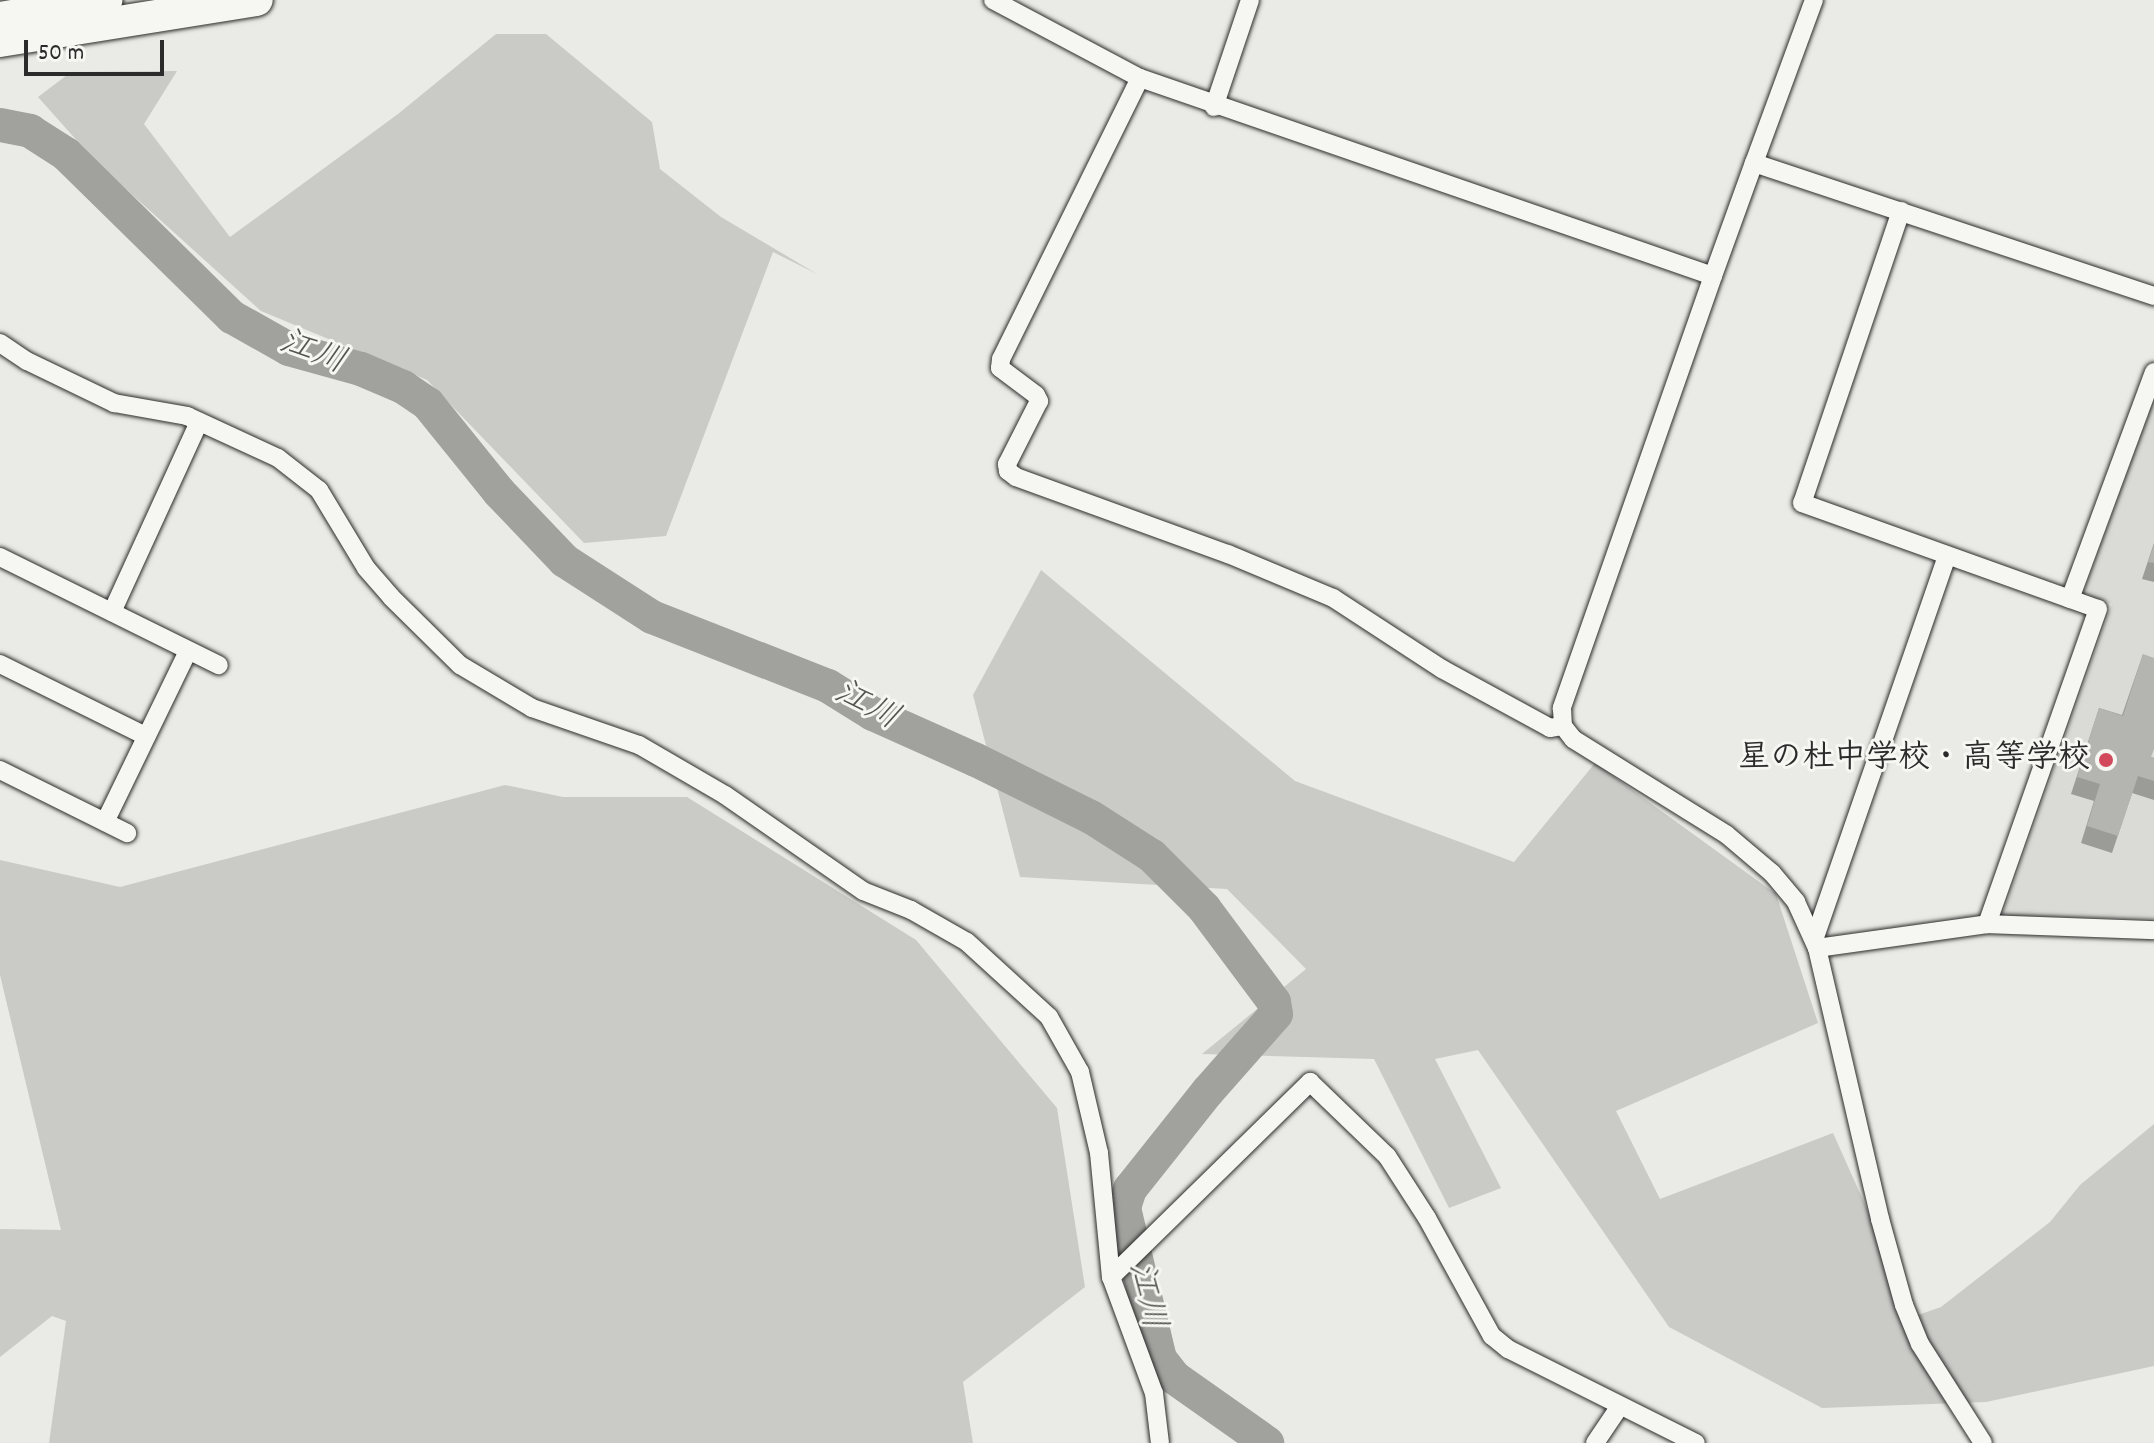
<!DOCTYPE html>
<meta charset="utf-8">
<style>
body{margin:0}
#map{position:relative;width:2154px;height:1443px;overflow:hidden;background:#eaeae6;font-family:Dekko,"Klee One",sans-serif}
div>[style]{position:absolute}
[style*='--x']{left:calc(var(--x)*1px);top:calc(var(--y)*1px);width:calc(var(--w)*1px);rotate:calc(var(--a)*1deg)}
.built>*{inset:0;background:#dadad6}
.green>*{inset:0;background:#cacac7}
.river>*{height:34px;margin:-17px;padding:0 17px;transform-origin:17px;border-radius:17px;background:#a1a19e}
.roads{filter:drop-shadow(0 0 2px #2b2b2b) drop-shadow(0 0 2px #2b2b2b)}
.minor>*{height:18px;margin:-9px;padding:0 9px;transform-origin:9px;border-radius:9px;background:#f6f6f2}
.trunk>*{height:32px;margin:-16px;padding:0 16px;transform-origin:16px;border-radius:16px;background:#f6f6f2}
.wall>*{inset:0;background:#9b9b98}
.building>*{inset:0;background:#b4b4b1}
.dots>*{width:22px;height:22px;translate:-50% -50%;box-sizing:border-box;border:4px solid #f6f6f2;border-radius:50%}
span{translate:-50% -50%;white-space:nowrap;text-align:center;line-height:1.15;-webkit-text-stroke:6px #f6f6f2;paint-order:stroke}
.poi-label{font-size:32px;color:#2b2b2b;font-weight:700}
.right{translate:-100% -50%;text-align:right}
.water-label{font-size:34px;color:#545453;font-style:italic}
.scale{position:absolute;left:24px;top:40px;width:140px;height:36px;box-sizing:border-box;border:4px solid #2b2b2b;border-top:0;padding-left:10px;font-size:24px;line-height:28px;white-space:nowrap;color:#2b2b2b;-webkit-text-stroke:6px #f6f6f2;paint-order:stroke}
</style>
<div id="map">
<div class="built">
<i style="clip-path:polygon(2154px 399px,2154px 919px,2002px 916px,2112px 604px,2083px 594px)"></i>
</div>
<div class="green">
<i style="clip-path:polygon(496px 34px,546px 34px,652px 122px,660px 169px,721px 217px,817px 274px,773px 252px,666px 536px,584px 543px,427px 380px,261px 311px,96px 162px,38px 97px,71px 72px,177px 71px,144px 124px,230px 237px,398px 114px)"></i>
<i style="clip-path:polygon(1041px 570px,1295px 781px,1514px 862px,1595px 763px,1776px 894px,1818px 1023px,1616px 1111px,1660px 1199px,1833px 1133px,1915px 1316px,1941px 1307px,2050px 1222px,2080px 1185px,2154px 1124px,2154px 1366px,1986px 1402px,1822px 1408px,1669px 1327px,1478px 1050px,1435px 1059px,1501px 1188px,1449px 1208px,1374px 1059px,1202px 1054px,1306px 969px,1227px 889px,1020px 877px,973px 695px)"></i>
<i style="clip-path:polygon(505px 785px,563px 797px,687px 797px,916px 940px,1057px 1108px,1085px 1287px,963px 1382px,973px 1443px,49px 1443px,66px 1321px,52px 1316px,0 1357px,0 1229px,61px 1230px,0 975px,0 860px,120px 887px)"></i>
</div>
<div class="river">
<i style="--x:0;--y:125;--w:31;--a:11"></i>
<i style="--x:30;--y:131;--w:43;--a:32.6"></i>
<i style="--x:66;--y:154;--w:233;--a:44.5"></i>
<i style="--x:232;--y:317;--w:65;--a:29.3"></i>
<i style="--x:289;--y:349;--w:75;--a:15.5"></i>
<i style="--x:361;--y:369;--w:46;--a:23.2"></i>
<i style="--x:403;--y:387;--w:30;--a:34"></i>
<i style="--x:428;--y:404;--w:113;--a:51.1"></i>
<i style="--x:499;--y:492;--w:95;--a:46.3"></i>
<i style="--x:565;--y:561;--w:103;--a:32.8"></i>
<i style="--x:652;--y:617;--w:189;--a:21.4"></i>
<i style="--x:828;--y:686;--w:53;--a:31.9"></i>
<i style="--x:873;--y:714;--w:113;--a:24.1"></i>
<i style="--x:976;--y:760;--w:128;--a:26.4"></i>
<i style="--x:1091;--y:817;--w:72;--a:32.6"></i>
<i style="--x:1152;--y:856;--w:74;--a:45"></i>
<i style="--x:1204;--y:908;--w:117;--a:53.3"></i>
<i style="--x:1274;--y:1002;--w:12;--a:81"></i>
<i style="--x:1276;--y:1014;--w:103;--a:131.4"></i>
<i style="--x:1208;--y:1091;--w:125;--a:128.5"></i>
<i style="--x:1130;--y:1189;--w:20;--a:108"></i>
<i style="--x:1124;--y:1208;--w:155;--a:76.6"></i>
<i style="--x:1160;--y:1359;--w:24;--a:52"></i>
<i style="--x:1175;--y:1378;--w:113;--a:35.2"></i>
</div>
<div class="roads">
<div class="minor">
<i style="--x:993;--y:0;--w:166;--a:28"></i>
<i style="--x:1140;--y:78;--w:606;--a:19.06"></i>
<i style="--x:1713;--y:276;--w:120;--a:-70.1"></i>
<i style="--x:1754;--y:163;--w:422;--a:18.4"></i>
<i style="--x:1140;--y:78;--w:313;--a:116.3"></i>
<i style="--x:1001;--y:359;--w:9;--a:96"></i>
<i style="--x:1000;--y:368;--w:45;--a:36.9"></i>
<i style="--x:1036;--y:395;--w:7;--a:63"></i>
<i style="--x:1039;--y:401;--w:71;--a:116.9"></i>
<i style="--x:1007;--y:464;--w:7;--a:82"></i>
<i style="--x:1008;--y:471;--w:10;--a:37"></i>
<i style="--x:1016;--y:477;--w:226;--a:20"></i>
<i style="--x:1228;--y:554;--w:114;--a:22.7"></i>
<i style="--x:1333;--y:598;--w:130;--a:33.1"></i>
<i style="--x:1442;--y:669;--w:123;--a:28.6"></i>
<i style="--x:1550;--y:728;--w:13;--a:-9"></i>
<i style="--x:1214;--y:107;--w:113;--a:-71.4"></i>
<i style="--x:1754;--y:163;--w:174;--a:-69.8"></i>
<i style="--x:1901;--y:211;--w:308;--a:108.7"></i>
<i style="--x:1802;--y:503;--w:314;--a:19.7"></i>
<i style="--x:2098;--y:609;--w:334;--a:109.4"></i>
<i style="--x:1713;--y:276;--w:458;--a:109.3"></i>
<i style="--x:1562;--y:708;--w:18;--a:87"></i>
<i style="--x:1563;--y:726;--w:16;--a:52"></i>
<i style="--x:1573;--y:739;--w:181;--a:31.9"></i>
<i style="--x:1727;--y:835;--w:59;--a:40.2"></i>
<i style="--x:1772;--y:873;--w:38;--a:50"></i>
<i style="--x:1796;--y:902;--w:51;--a:65.5"></i>
<i style="--x:1817;--y:948;--w:278;--a:76.9"></i>
<i style="--x:1880;--y:1219;--w:89;--a:74.4"></i>
<i style="--x:1904;--y:1305;--w:42;--a:67.7"></i>
<i style="--x:1920;--y:1344;--w:117;--a:57.5"></i>
<i style="--x:0;--y:343;--w:32;--a:34"></i>
<i style="--x:27;--y:361;--w:97;--a:25.8"></i>
<i style="--x:114;--y:403;--w:74;--a:10.1"></i>
<i style="--x:187;--y:416;--w:100;--a:24.8"></i>
<i style="--x:278;--y:458;--w:52;--a:38"></i>
<i style="--x:319;--y:490;--w:91;--a:58.9"></i>
<i style="--x:366;--y:568;--w:38;--a:49"></i>
<i style="--x:391;--y:597;--w:97;--a:44.6"></i>
<i style="--x:460;--y:665;--w:84;--a:30.8"></i>
<i style="--x:532;--y:708;--w:113;--a:19.1"></i>
<i style="--x:639;--y:745;--w:99;--a:30.2"></i>
<i style="--x:725;--y:795;--w:168;--a:34.8"></i>
<i style="--x:863;--y:891;--w:52;--a:21.6"></i>
<i style="--x:911;--y:910;--w:64;--a:29.7"></i>
<i style="--x:967;--y:942;--w:111;--a:42.4"></i>
<i style="--x:1049;--y:1017;--w:63;--a:60.6"></i>
<i style="--x:1080;--y:1072;--w:83;--a:76.8"></i>
<i style="--x:1099;--y:1153;--w:125;--a:84.5"></i>
<i style="--x:1111;--y:1277;--w:124;--a:69.7"></i>
<i style="--x:1154;--y:1393;--w:50;--a:83.2"></i>
<i style="--x:0;--y:557;--w:244;--a:26.3"></i>
<i style="--x:2070;--y:599;--w:242;--a:-69.7"></i>
<i style="--x:112;--y:612;--w:209;--a:-65.4"></i>
<i style="--x:0;--y:664;--w:163;--a:26.3"></i>
<i style="--x:0;--y:770;--w:142;--a:26.4"></i>
<i style="--x:105;--y:822;--w:190;--a:-64.1"></i>
<i style="--x:1814;--y:940;--w:407;--a:-70.9"></i>
<i style="--x:1817;--y:948;--w:172;--a:-8"></i>
<i style="--x:1987;--y:924;--w:167;--a:2.1"></i>
<i style="--x:1111;--y:1277;--w:279;--a:-44.4"></i>
<i style="--x:1310;--y:1082;--w:107;--a:43.9"></i>
<i style="--x:1387;--y:1156;--w:74;--a:57.2"></i>
<i style="--x:1427;--y:1218;--w:135;--a:61.2"></i>
<i style="--x:1492;--y:1336;--w:21;--a:39"></i>
<i style="--x:1508;--y:1349;--w:210;--a:26.6"></i>
<i style="--x:1595;--y:1443;--w:45;--a:-56"></i>
</div>
<div class="trunk">
<i style="--x:0;--y:18;--w:108;--a:-9.6"></i>
<i style="--x:0;--y:41;--w:260;--a:-9.1"></i>
</div>
</div>
<div class="wall">
<i style="clip-path:polygon(2154px 543px,2154px 582px,2142px 579px)"></i>
<i style="clip-path:polygon(2143px 654px,2151px 757px,2154px 758px,2154px 800px,2132px 793px,2112px 853px,2081px 843px,2094px 801px,2071px 794px,2099px 708px,2122px 715px)"></i>
</div>
<div class="building">
<i style="clip-path:polygon(2154px 545px,2154px 563px,2148px 562px)"></i>
<i style="clip-path:polygon(2143px 654px,2154px 658px,2154px 749px,2151px 757px,2154px 758px,2154px 781px,2138px 776px,2118px 836px,2087px 826px,2100px 784px,2077px 777px,2099px 708px,2123px 716px)"></i>
</div>
<div class="dots">
<i style="left:2106px;top:760px;background:#d1495b"></i>
</div>
<div class="poi-label">
<span class="right" style="left:2090px;top:760px">星の杜中学校・高等学校</span>
</div>
<div class="water-label">
<span style="left:312px;top:354px;rotate:21deg">江川</span>
<span style="left:866px;top:707px;rotate:28deg">江川</span>
<span style="left:1145px;top:1296px;rotate:77deg">江川</span>
</div>
<div class="scale">50 m</div>
</div>
